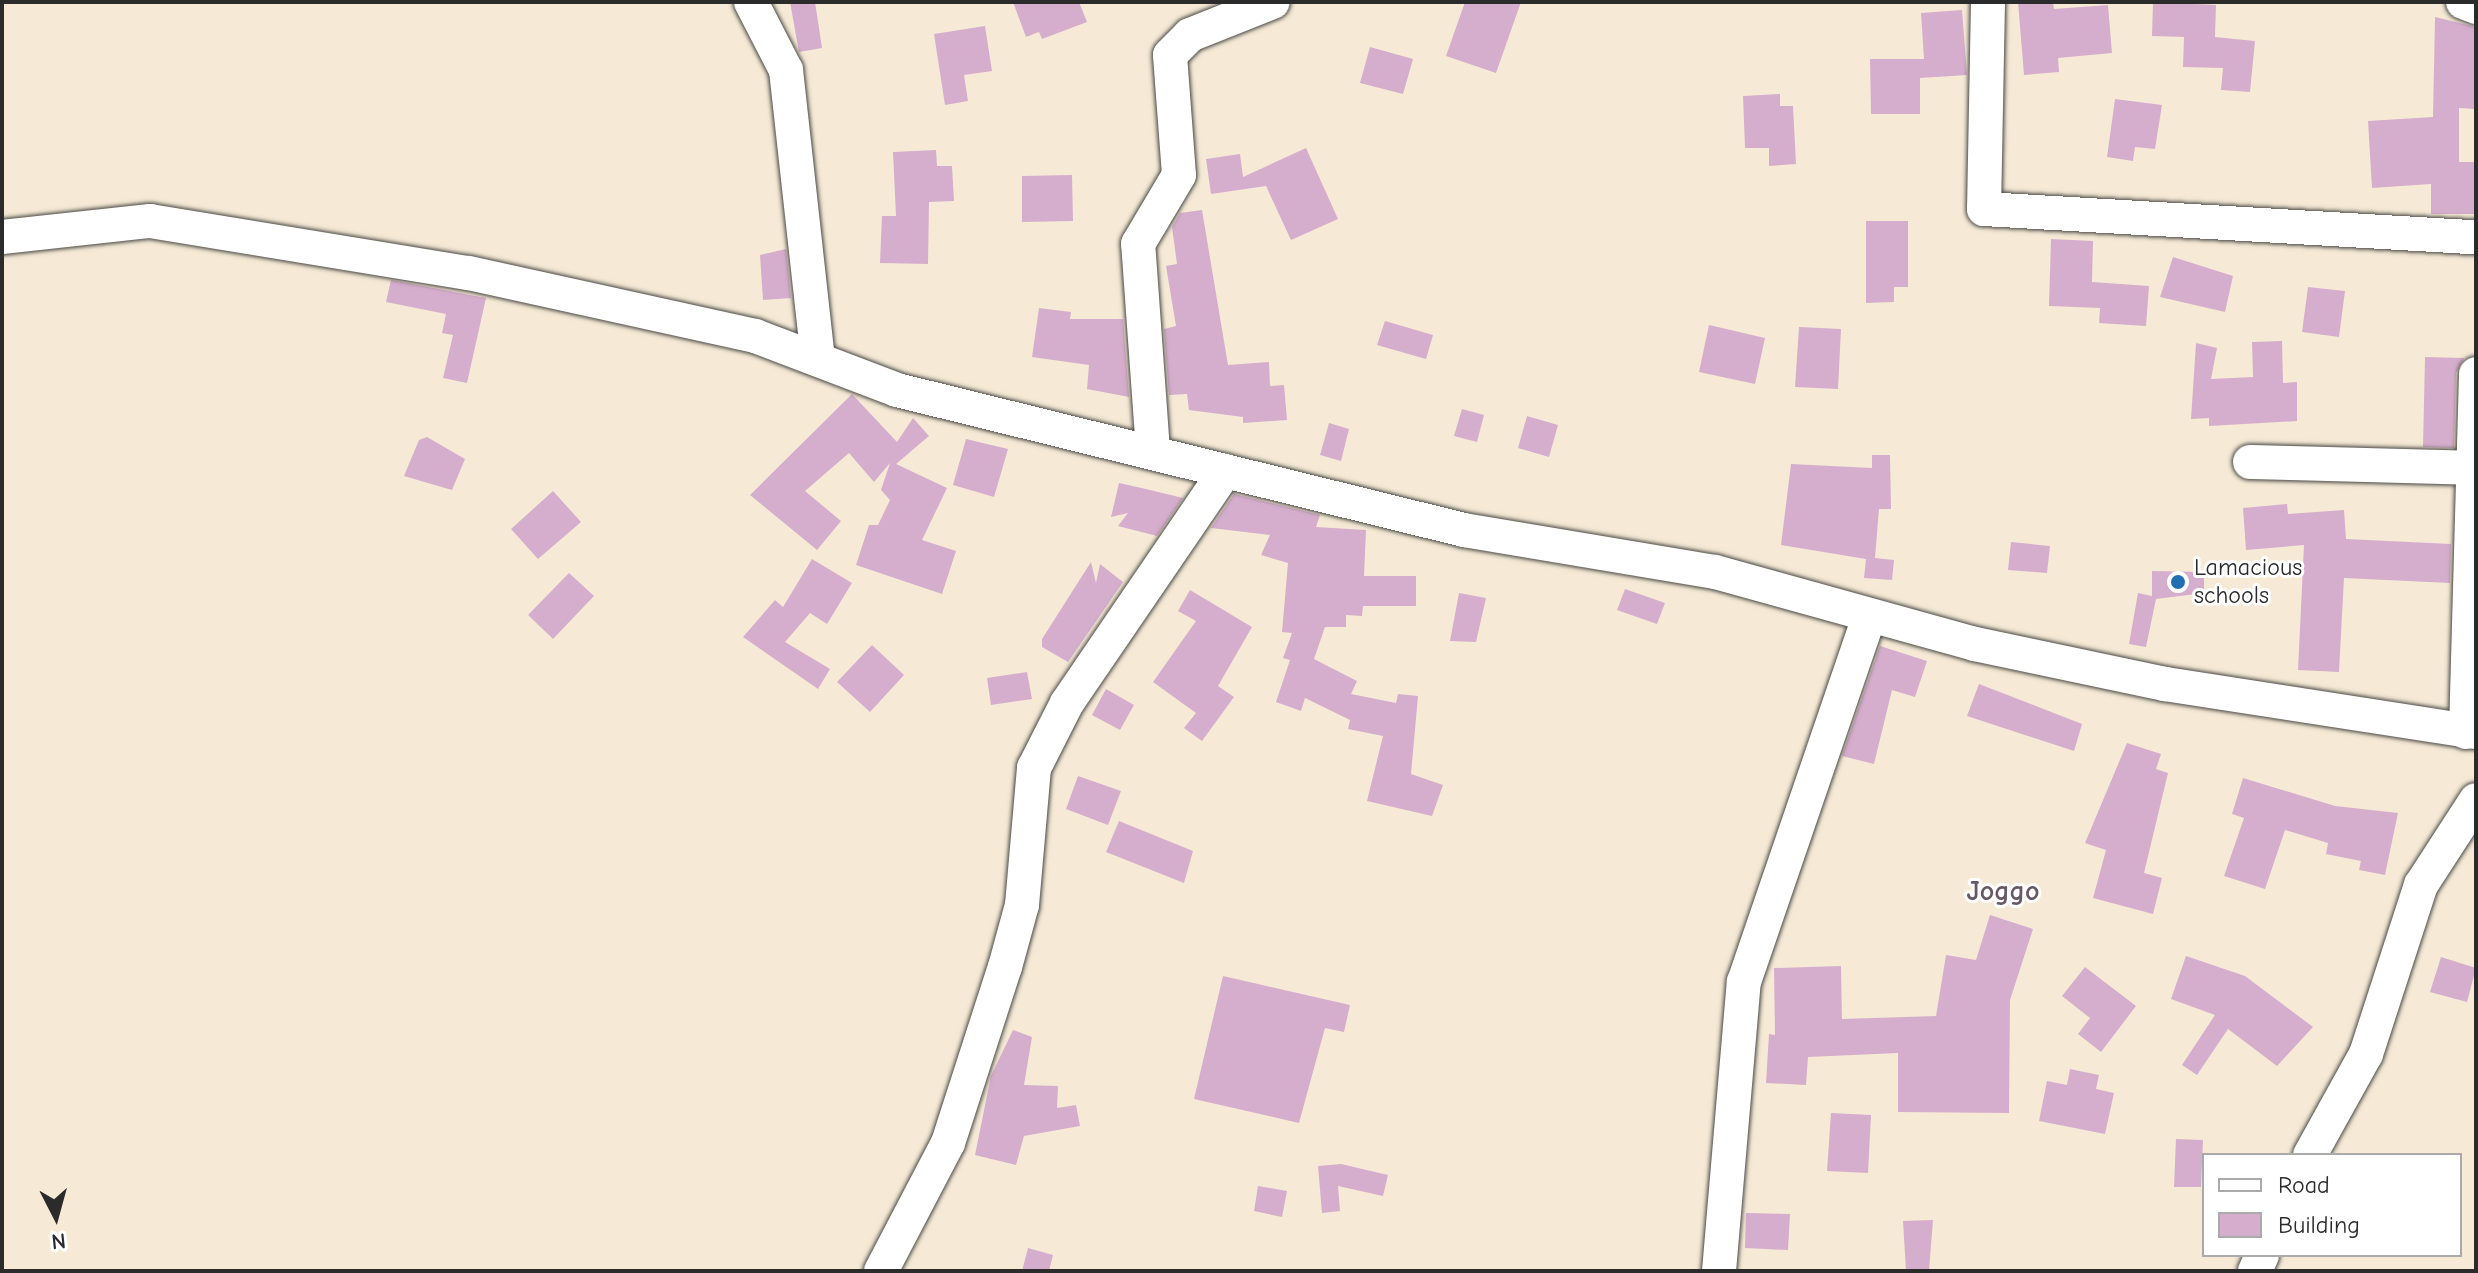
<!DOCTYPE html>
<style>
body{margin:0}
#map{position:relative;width:2478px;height:1273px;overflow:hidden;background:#f6ead6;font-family:"Comic Neue",sans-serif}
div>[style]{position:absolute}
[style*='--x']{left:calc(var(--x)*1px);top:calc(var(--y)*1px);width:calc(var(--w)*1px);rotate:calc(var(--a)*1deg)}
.building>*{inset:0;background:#d6aecd}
.roads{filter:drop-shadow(0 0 2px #494845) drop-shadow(0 0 2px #494845)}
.minor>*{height:34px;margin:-17px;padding:0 17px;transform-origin:17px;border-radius:17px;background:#fff}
.dots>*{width:22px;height:22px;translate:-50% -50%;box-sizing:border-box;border:4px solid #fff;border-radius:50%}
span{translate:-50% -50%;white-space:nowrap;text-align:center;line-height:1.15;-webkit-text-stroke:6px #fff;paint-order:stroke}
.poi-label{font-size:24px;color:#2b2b2b}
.left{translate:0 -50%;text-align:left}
.quarter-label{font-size:28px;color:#675964;font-weight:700}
.frame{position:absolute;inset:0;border:4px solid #2b2b2b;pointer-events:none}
.legend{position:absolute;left:2202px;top:1153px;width:260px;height:104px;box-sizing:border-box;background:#fff;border:2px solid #aaa;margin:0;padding:10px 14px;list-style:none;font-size:24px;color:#2b2b2b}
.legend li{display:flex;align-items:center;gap:16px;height:40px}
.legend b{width:40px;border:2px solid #aaa}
.north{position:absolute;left:16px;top:1177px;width:80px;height:80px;-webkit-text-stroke:6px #fff;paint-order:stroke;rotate:174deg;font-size:22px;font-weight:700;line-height:32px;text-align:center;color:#2b2b2b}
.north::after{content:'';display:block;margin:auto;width:28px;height:36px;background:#2b2b2b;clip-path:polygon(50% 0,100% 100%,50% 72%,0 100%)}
</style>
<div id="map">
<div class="building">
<i style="clip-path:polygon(790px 2px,815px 2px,822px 48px,799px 52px)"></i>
<i style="clip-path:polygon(1013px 2px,1079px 2px,1087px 22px,1042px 39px,1039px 32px,1026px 37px)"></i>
<i style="clip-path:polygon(1465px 2px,1521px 2px,1496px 73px,1446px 56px)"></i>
<i style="clip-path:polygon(2018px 2px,2053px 2px,2054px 9px,2108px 5px,2112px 53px,2058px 58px,2059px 72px,2024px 75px)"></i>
<i style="clip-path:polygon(2153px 2px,2216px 5px,2215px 37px,2255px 41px,2250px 92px,2221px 90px,2223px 68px,2183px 67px,2184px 37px,2152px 36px)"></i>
<i style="clip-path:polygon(1962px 10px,1967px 75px,1920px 78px,1920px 114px,1871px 114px,1870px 59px,1924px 59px,1921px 13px)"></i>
<i style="clip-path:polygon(2435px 17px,2476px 27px,2475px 109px,2459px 108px,2459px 162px,2476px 162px,2476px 214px,2431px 214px,2431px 184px,2372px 188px,2368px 121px,2433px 117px)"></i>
<i style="clip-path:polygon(985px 26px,992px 71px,964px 75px,968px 101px,945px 105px,934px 34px)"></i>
<i style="clip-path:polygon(1370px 47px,1413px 59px,1403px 94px,1360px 83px)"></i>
<i style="clip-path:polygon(1780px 94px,1780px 106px,1793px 106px,1796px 164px,1769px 166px,1769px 148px,1745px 148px,1743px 96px)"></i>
<i style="clip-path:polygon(2115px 99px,2162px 105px,2155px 149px,2135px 147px,2133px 161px,2107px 157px)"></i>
<i style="clip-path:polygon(1306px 148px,1338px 219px,1291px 240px,1266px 186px,1211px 194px,1206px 159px,1240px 154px,1243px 177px)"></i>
<i style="clip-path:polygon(936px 150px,937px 166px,952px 166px,954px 201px,929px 202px,928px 264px,880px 263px,882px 216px,896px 216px,893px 152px)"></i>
<i style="clip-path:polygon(1072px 175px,1073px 221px,1022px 222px,1022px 176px)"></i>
<i style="clip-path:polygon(1202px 210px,1228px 365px,1269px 362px,1270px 386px,1284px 385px,1287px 420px,1243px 423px,1243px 417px,1189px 410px,1187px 394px,1169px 395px,1164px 329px,1176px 326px,1166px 266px,1177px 264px,1172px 227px,1180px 213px)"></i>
<i style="clip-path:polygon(1866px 221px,1908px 221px,1908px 287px,1894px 287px,1894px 302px,1866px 303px)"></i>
<i style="clip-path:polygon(2051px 239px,2093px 241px,2092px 282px,2149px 286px,2146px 326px,2099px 323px,2100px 308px,2049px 306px)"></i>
<i style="clip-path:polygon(786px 249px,791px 298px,763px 300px,760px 255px)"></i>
<i style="clip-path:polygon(2173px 257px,2233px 276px,2225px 312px,2160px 297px)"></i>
<i style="clip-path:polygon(391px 280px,486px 298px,467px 383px,443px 378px,453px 335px,442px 333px,446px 314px,386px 302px)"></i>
<i style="clip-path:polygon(2308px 287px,2345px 291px,2339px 337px,2302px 332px)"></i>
<i style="clip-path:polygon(1039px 308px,1071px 312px,1070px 319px,1123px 319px,1129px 397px,1087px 389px,1089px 365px,1032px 357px)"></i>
<i style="clip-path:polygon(1385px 321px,1433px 335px,1426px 359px,1377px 345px)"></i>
<i style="clip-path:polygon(1709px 325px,1765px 338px,1755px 384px,1699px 372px)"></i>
<i style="clip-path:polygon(1799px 327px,1841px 329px,1838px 389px,1795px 387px)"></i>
<i style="clip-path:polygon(2282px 341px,2283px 383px,2297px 382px,2297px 421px,2209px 426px,2209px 418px,2191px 419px,2196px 343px,2217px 348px,2211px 379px,2253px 377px,2252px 342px)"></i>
<i style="clip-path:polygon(2425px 357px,2464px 358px,2456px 373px,2454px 448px,2423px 447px)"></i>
<i style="clip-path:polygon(852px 394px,897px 442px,913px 418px,929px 436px,896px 464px,947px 488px,922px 540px,956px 551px,942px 594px,856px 565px,869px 525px,878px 525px,890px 500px,881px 490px,890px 463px,874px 482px,849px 453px,805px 491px,841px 521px,817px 550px,750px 495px)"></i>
<i style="clip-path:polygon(1462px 409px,1484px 415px,1477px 442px,1454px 436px)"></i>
<i style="clip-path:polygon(1527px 416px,1558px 425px,1549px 457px,1518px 448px)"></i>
<i style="clip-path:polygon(1329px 423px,1349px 429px,1341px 461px,1320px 455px)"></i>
<i style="clip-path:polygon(427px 437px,465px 459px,452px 490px,404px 476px,419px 440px)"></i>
<i style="clip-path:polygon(966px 439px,1008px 449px,994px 497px,953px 485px)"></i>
<i style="clip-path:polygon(1872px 455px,1890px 455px,1891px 509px,1879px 509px,1875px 558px,1894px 560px,1892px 580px,1864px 578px,1866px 559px,1781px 545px,1791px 464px,1872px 468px)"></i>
<i style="clip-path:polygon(1119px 483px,1146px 489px,1183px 498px,1157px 536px,1118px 526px,1128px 513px,1111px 517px)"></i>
<i style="clip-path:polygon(553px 491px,581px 522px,538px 559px,511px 529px)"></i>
<i style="clip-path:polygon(1234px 494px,1320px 515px,1316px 527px,1366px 530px,1364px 576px,1416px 576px,1416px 606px,1363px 606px,1362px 616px,1346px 615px,1346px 627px,1325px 627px,1314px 659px,1357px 681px,1351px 694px,1396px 703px,1398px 694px,1418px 696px,1411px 774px,1443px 785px,1432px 816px,1367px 801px,1383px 736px,1348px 729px,1350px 720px,1305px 698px,1301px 711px,1276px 702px,1290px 660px,1283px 658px,1292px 633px,1282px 632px,1288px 563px,1261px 555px,1270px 535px,1211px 528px)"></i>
<i style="clip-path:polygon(2287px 504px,2288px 514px,2344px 510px,2346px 539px,2451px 544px,2450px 583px,2344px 578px,2339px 672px,2298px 670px,2304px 545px,2246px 550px,2243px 508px)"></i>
<i style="clip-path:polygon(2011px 542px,2050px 546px,2047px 573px,2008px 570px)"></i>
<i style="clip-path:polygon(812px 559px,852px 583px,827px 624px,810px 613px,785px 642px,830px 669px,818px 689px,743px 637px,775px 600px,783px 607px)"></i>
<i style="clip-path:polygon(1091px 562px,1096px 583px,1100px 564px,1123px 582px,1068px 662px,1042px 647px,1042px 639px)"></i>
<i style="clip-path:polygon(2152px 571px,2204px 572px,2204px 593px,2156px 599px,2146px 647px,2129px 644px,2138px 593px,2152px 596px)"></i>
<i style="clip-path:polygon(569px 573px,594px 596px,553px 639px,528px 615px)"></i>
<i style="clip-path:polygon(1625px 589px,1665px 603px,1657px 624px,1617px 610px)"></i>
<i style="clip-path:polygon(1190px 590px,1252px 627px,1218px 686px,1234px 697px,1202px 741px,1184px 728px,1196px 713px,1153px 682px,1196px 621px,1178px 611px)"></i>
<i style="clip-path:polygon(1459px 593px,1486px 598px,1476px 642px,1450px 641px)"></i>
<i style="clip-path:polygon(872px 645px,904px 675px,870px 712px,837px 682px)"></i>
<i style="clip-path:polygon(1880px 646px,1927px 661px,1915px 697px,1892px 690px,1874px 764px,1842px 756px)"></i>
<i style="clip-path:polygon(1027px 672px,1032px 699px,991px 705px,987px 678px)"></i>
<i style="clip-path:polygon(1979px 684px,2082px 724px,2074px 751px,1967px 716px)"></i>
<i style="clip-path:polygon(1106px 689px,1134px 705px,1120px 730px,1092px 715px)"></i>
<i style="clip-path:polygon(2127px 743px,2161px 754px,2156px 769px,2168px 773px,2144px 873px,2162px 878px,2153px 914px,2093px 898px,2106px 850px,2085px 843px)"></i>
<i style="clip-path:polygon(1078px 776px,1121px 791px,1108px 825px,1066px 809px)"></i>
<i style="clip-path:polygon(2243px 778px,2335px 806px,2398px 813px,2385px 875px,2359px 870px,2361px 861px,2326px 854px,2328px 843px,2285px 830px,2265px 889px,2224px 876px,2244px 818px,2232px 814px)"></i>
<i style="clip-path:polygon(1119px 821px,1193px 851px,1184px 883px,1106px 852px)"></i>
<i style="clip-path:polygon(1990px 915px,2033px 929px,2010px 1000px,2009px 1113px,1898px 1112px,1898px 1053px,1808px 1057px,1806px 1085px,1766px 1083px,1769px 1034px,1775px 1035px,1774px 968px,1841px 966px,1842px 1019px,1936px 1016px,1946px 955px,1976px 960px)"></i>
<i style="clip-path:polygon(2186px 956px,2245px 976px,2313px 1027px,2277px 1066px,2228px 1029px,2197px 1075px,2182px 1065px,2215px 1015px,2171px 999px)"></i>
<i style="clip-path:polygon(2441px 957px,2476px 968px,2467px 1002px,2430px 992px)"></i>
<i style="clip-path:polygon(2085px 967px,2136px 1006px,2101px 1052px,2078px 1034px,2090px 1018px,2062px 996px)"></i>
<i style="clip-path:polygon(1223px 976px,1350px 1005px,1344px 1032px,1325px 1028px,1299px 1123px,1194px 1099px)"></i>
<i style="clip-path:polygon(1013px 1030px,1032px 1037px,1024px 1085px,1058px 1086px,1057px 1108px,1076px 1105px,1080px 1126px,1024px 1136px,1016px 1165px,975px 1155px,991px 1076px)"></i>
<i style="clip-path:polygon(2070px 1069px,2099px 1075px,2096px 1089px,2114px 1093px,2105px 1134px,2039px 1121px,2047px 1081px,2067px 1085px)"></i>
<i style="clip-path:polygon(1831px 1113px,1871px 1115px,1868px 1173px,1827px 1171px)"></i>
<i style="clip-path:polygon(2176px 1139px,2203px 1140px,2201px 1187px,2174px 1187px)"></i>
<i style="clip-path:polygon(1341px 1164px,1388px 1175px,1383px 1196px,1338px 1186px,1340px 1211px,1322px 1213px,1318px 1166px)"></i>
<i style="clip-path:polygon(1258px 1186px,1287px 1191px,1282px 1217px,1254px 1211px)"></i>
<i style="clip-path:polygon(1746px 1213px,1790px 1214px,1788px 1250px,1745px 1248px)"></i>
<i style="clip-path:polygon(1933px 1220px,1929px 1271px,1906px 1271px,1903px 1221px)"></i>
<i style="clip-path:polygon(1028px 1248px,1053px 1255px,1049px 1271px,1022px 1271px)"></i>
</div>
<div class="roads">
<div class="minor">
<i style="--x:751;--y:2;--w:76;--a:62.8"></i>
<i style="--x:786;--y:70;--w:291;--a:83.7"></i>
<i style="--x:1988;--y:2;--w:207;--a:91.1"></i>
<i style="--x:1984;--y:209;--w:493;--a:3.3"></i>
<i style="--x:2463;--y:2;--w:14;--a:21"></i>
<i style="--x:2;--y:237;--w:149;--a:-6.2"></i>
<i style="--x:150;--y:221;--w:323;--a:9.3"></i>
<i style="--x:469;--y:273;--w:293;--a:12.4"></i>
<i style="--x:755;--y:336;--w:152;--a:20.8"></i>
<i style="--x:897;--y:390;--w:584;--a:13.87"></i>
<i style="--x:1464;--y:530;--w:254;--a:9.5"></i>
<i style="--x:1715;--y:572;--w:270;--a:15.5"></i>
<i style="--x:1975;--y:644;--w:194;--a:11.9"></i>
<i style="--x:2165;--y:684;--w:315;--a:8.8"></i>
<i style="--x:1153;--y:451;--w:208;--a:-94.1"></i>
<i style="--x:1138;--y:244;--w:80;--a:-59.3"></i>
<i style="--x:1179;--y:175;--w:120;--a:-94.3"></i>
<i style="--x:1170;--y:55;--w:28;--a:-45"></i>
<i style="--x:1190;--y:35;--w:89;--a:-21.7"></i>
<i style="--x:2250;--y:462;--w:222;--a:1.5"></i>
<i style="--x:2466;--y:732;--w:358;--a:-88.4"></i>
<i style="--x:2310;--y:1155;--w:115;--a:-61"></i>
<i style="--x:2366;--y:1054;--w:178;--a:-72"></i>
<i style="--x:2421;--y:885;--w:101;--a:-57.1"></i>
<i style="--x:881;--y:1271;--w:144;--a:-62.4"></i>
<i style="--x:948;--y:1143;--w:185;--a:-72.1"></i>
<i style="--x:1005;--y:967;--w:64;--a:-74.7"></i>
<i style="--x:1022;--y:905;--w:138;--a:-85"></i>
<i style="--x:1034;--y:768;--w:73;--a:-63.1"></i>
<i style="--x:1067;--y:703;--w:281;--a:-55.7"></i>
<i style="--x:1719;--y:1271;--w:290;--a:-85.1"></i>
<i style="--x:1744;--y:982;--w:386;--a:-71.1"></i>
<i style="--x:2255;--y:1271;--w:17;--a:-66"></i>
</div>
</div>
<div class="dots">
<i style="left:2178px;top:582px;background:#1f6fb2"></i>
</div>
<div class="poi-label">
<span class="left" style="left:2194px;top:582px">Lamacious<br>schools</span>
</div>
<div class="quarter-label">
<span style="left:2003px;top:891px">Joggo</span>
</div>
<div class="frame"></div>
<ul class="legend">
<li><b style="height:10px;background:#fff"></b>Road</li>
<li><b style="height:22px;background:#d6aecd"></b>Building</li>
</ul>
<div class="north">N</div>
</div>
